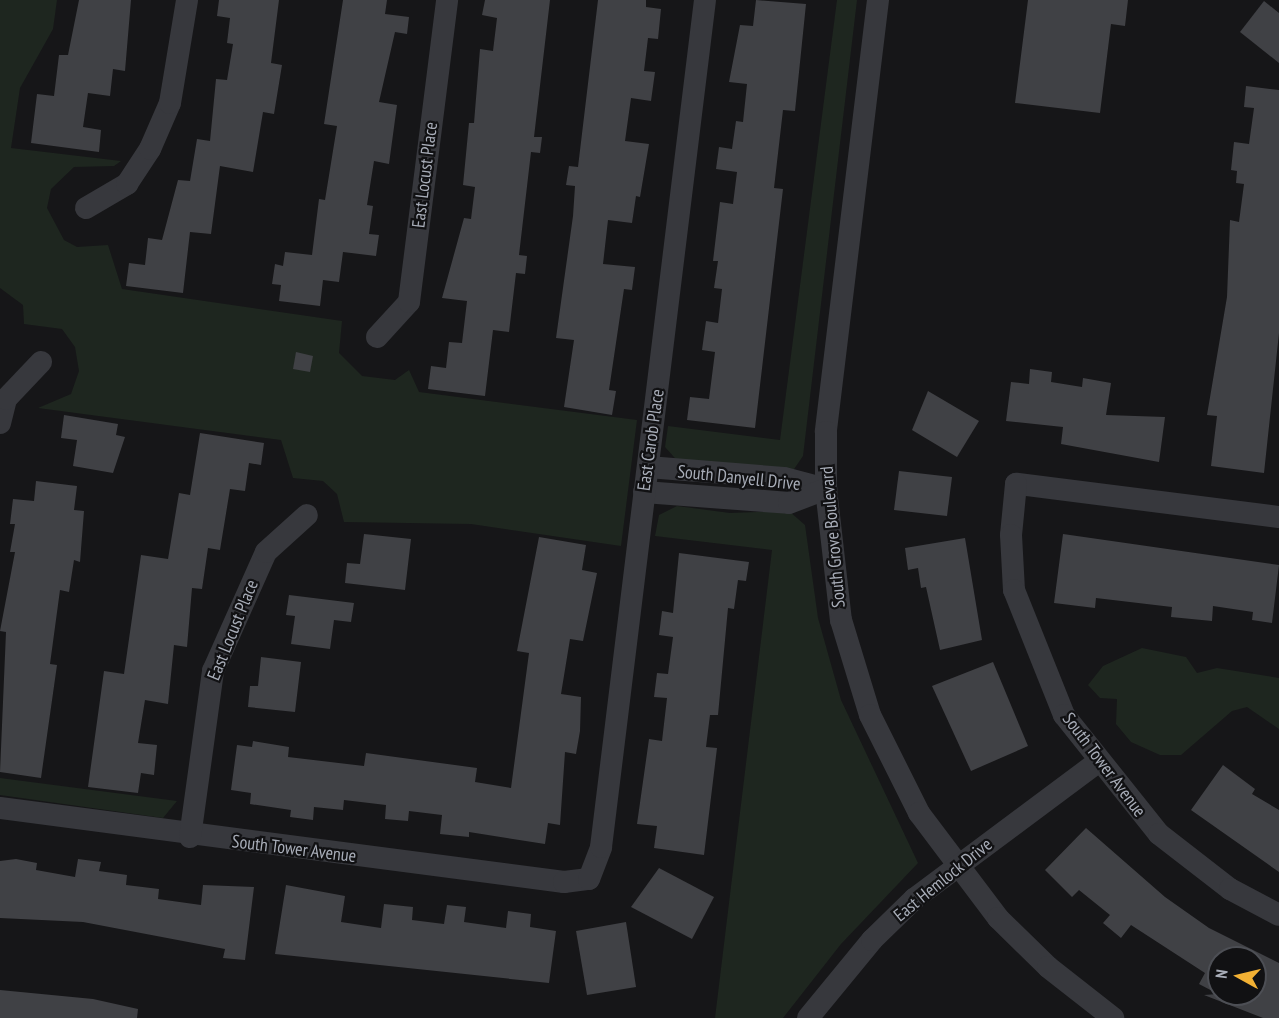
<!DOCTYPE html>
<style>
body{margin:0}
#map{position:relative;width:1279px;height:1018px;overflow:hidden;background:#161618;font-family:"PT Sans Narrow",sans-serif}
div>[style]{position:absolute}
[style*='--x']{left:calc(var(--x)*1px);top:calc(var(--y)*1px);width:calc(var(--w)*1px);rotate:calc(var(--a)*1deg)}
.green>*{inset:0;background:#1e261f}
.building>*{inset:0;background:#404145}
.minor>*{height:22px;margin:-11px;padding:0 11px;transform-origin:11px;border-radius:11px;background:#37383d}
span{translate:-50% -50%;white-space:nowrap;text-align:center;line-height:1.15;-webkit-text-stroke:4.5px #111113;paint-order:stroke}
.street-label{font-size:18px;color:#a8adb8}
.north{position:absolute;left:1207px;top:946px;width:60px;height:60px;box-sizing:border-box;background:#111113;border:2px solid #4d4f55;border-radius:50%;rotate:278deg;font-size:16px;font-weight:700;line-height:24px;text-align:center;color:#a8adb8}
.north::after{content:'';display:block;margin:auto;width:21px;height:27px;background:#f2b134;clip-path:polygon(50% 0,100% 100%,50% 72%,0 100%)}
</style>
<div id="map">
<div class="green">
<i style="clip-path:polygon(0 0,57px 0,53px 29px,20px 88px,11px 148px,121px 161px,114px 166px,74px 167px,51px 189px,47px 208px,64px 240px,77px 247px,108px 245px,122px 289px,342px 321px,339px 353px,362px 376px,395px 380px,409px 370px,419px 392px,637px 420px,621px 546px,471px 524px,344px 522px,337px 494px,323px 481px,293px 478px,281px 440px,38px 408px,71px 394px,79px 371px,75px 347px,62px 329px,24px 324px,23px 305px,0 288px)"></i>
<i style="clip-path:polygon(837px 0,857px 0,803px 456px,792px 472px,682px 466px,665px 447px,668px 426px,780px 440px)"></i>
<i style="clip-path:polygon(677px 506px,730px 513px,789px 511px,805px 525px,818px 618px,841px 700px,918px 863px,841px 944px,783px 1018px,715px 1018px,772px 550px,655px 536px,659px 515px)"></i>
<i style="clip-path:polygon(1142px 648px,1186px 657px,1197px 673px,1217px 668px,1279px 678px,1279px 729px,1247px 707px,1232px 711px,1181px 755px,1160px 755px,1131px 742px,1116px 724px,1117px 699px,1100px 698px,1088px 685px,1103px 666px)"></i>
<i style="clip-path:polygon(0 778px,177px 801px,163px 818px,0 795px)"></i>
</div>
<div class="building">
<i style="clip-path:polygon(79px 0,131px 0,125px 71px,113px 69px,110px 96px,88px 93px,83px 127px,101px 130px,99px 152px,31px 143px,37px 94px,54px 96px,59px 55px,68px 55px)"></i>
<i style="clip-path:polygon(219px 0,279px 0,271px 63px,282px 65px,274px 114px,263px 112px,253px 172px,220px 166px,211px 234px,190px 232px,183px 293px,126px 286px,129px 263px,145px 265px,148px 238px,162px 240px,178px 180px,190px 181px,197px 139px,210px 141px,216px 79px,227px 80px,233px 44px,227px 43px,230px 18px,217px 16px)"></i>
<i style="clip-path:polygon(343px 0,387px 0,385px 14px,409px 17px,407px 34px,395px 32px,379px 102px,397px 105px,389px 164px,374px 161px,367px 205px,373px 206px,369px 234px,379px 235px,376px 256px,343px 252px,339px 282px,323px 280px,320px 306px,279px 301px,281px 285px,272px 284px,275px 264px,283px 266px,285px 252px,312px 255px,319px 199px,325px 200px,337px 126px,324px 124px)"></i>
<i style="clip-path:polygon(485px 0,550px 0,534px 137px,542px 137px,540px 153px,531px 152px,519px 255px,527px 256px,525px 274px,516px 273px,509px 332px,493px 330px,485px 396px,428px 389px,431px 366px,446px 368px,449px 342px,462px 343px,467px 301px,442px 298px,464px 218px,471px 219px,475px 187px,463px 185px,469px 123px,474px 123px,480px 49px,493px 51px,497px 18px,482px 15px)"></i>
<i style="clip-path:polygon(598px 0,646px 0,646px 7px,661px 9px,658px 39px,648px 38px,644px 71px,655px 72px,651px 101px,631px 98px,625px 141px,649px 144px,640px 197px,636px 196px,632px 223px,608px 220px,603px 264px,635px 267px,632px 290px,624px 289px,609px 390px,616px 391px,612px 415px,564px 407px,574px 340px,556px 338px,573px 216px,575px 186px,566px 185px,569px 166px,578px 167px)"></i>
<i style="clip-path:polygon(756px 0,806px 4px,795px 111px,783px 110px,774px 188px,783px 189px,755px 428px,687px 420px,690px 397px,709px 399px,715px 352px,702px 350px,706px 321px,718px 323px,722px 289px,714px 288px,718px 261px,713px 261px,720px 202px,733px 204px,737px 172px,716px 169px,719px 147px,732px 149px,736px 121px,743px 122px,747px 84px,729px 82px,740px 25px,753px 26px)"></i>
<i style="clip-path:polygon(1028px 0,1128px 0,1125px 26px,1111px 24px,1100px 113px,1015px 103px)"></i>
<i style="clip-path:polygon(1264px 1px,1279px 13px,1279px 63px,1240px 32px)"></i>
<i style="clip-path:polygon(1246px 86px,1279px 90px,1279px 333px,1264px 473px,1211px 466px,1217px 416px,1207px 415px,1227px 297px,1230px 220px,1239px 222px,1244px 184px,1236px 183px,1237px 171px,1231px 170px,1234px 142px,1249px 144px,1254px 108px,1244px 107px)"></i>
<i style="clip-path:polygon(296px 352px,313px 356px,310px 372px,293px 369px)"></i>
<i style="clip-path:polygon(1030px 369px,1052px 372px,1051px 382px,1082px 387px,1083px 378px,1111px 383px,1106px 415px,1165px 417px,1159px 462px,1061px 444px,1063px 427px,1006px 421px,1011px 382px,1029px 384px)"></i>
<i style="clip-path:polygon(928px 391px,979px 421px,957px 457px,912px 430px)"></i>
<i style="clip-path:polygon(64px 415px,118px 424px,116px 435px,125px 437px,113px 473px,73px 466px,77px 440px,61px 438px)"></i>
<i style="clip-path:polygon(200px 433px,264px 443px,261px 465px,249px 463px,245px 491px,230px 489px,220px 550px,208px 548px,202px 589px,192px 588px,187px 647px,174px 645px,168px 704px,145px 700px,138px 743px,157px 745px,154px 775px,141px 773px,138px 793px,88px 787px,104px 671px,124px 674px,141px 555px,168px 559px,179px 493px,190px 495px)"></i>
<i style="clip-path:polygon(899px 471px,952px 477px,947px 516px,894px 510px)"></i>
<i style="clip-path:polygon(36px 481px,77px 486px,74px 510px,84px 511px,80px 562px,74px 560px,69px 592px,60px 590px,50px 664px,57px 665px,41px 778px,0 772px,6px 632px,0 631px,15px 552px,10px 552px,15px 524px,10px 524px,13px 499px,34px 501px)"></i>
<i style="clip-path:polygon(364px 534px,411px 539px,405px 590px,345px 583px,347px 563px,360px 564px)"></i>
<i style="clip-path:polygon(1063px 534px,1279px 565px,1272px 623px,1252px 620px,1253px 612px,1213px 606px,1212px 621px,1171px 617px,1172px 607px,1096px 598px,1095px 608px,1054px 603px)"></i>
<i style="clip-path:polygon(539px 537px,586px 545px,582px 570px,597px 573px,583px 641px,570px 639px,561px 694px,581px 697px,580px 731px,576px 754px,565px 752px,560px 825px,548px 823px,545px 844px,469px 832px,469px 837px,440px 834px,442px 815px,409px 811px,408px 821px,385px 819px,386px 805px,344px 800px,343px 810px,314px 807px,313px 820px,290px 817px,291px 810px,250px 804px,251px 793px,231px 790px,237px 745px,252px 747px,253px 741px,289px 747px,288px 757px,364px 766px,366px 753px,477px 768px,475px 782px,511px 788px,529px 653px,517px 651px)"></i>
<i style="clip-path:polygon(965px 538px,982px 640px,940px 650px,926px 587px,921px 588px,918px 568px,908px 570px,905px 548px)"></i>
<i style="clip-path:polygon(679px 553px,749px 562px,746px 581px,738px 580px,734px 609px,728px 608px,718px 715px,710px 715px,706px 747px,717px 748px,704px 855px,654px 848px,657px 826px,637px 824px,649px 739px,662px 741px,667px 698px,654px 697px,657px 673px,668px 674px,673px 637px,659px 635px,662px 611px,673px 613px)"></i>
<i style="clip-path:polygon(289px 595px,354px 603px,351px 622px,334px 620px,330px 649px,291px 644px,295px 616px,286px 615px)"></i>
<i style="clip-path:polygon(261px 657px,301px 662px,295px 712px,248px 707px,250px 686px,258px 686px)"></i>
<i style="clip-path:polygon(993px 662px,1028px 746px,971px 771px,932px 686px)"></i>
<i style="clip-path:polygon(1223px 765px,1255px 789px,1252px 794px,1279px 810px,1279px 872px,1191px 810px)"></i>
<i style="clip-path:polygon(evenodd,1086px 828px,1165px 897px,1209px 928px,1279px 963px,1279px 1018px,1263px 1018px,1204px 995px,1218px 994px,1199px 984px,1205px 973px,1131px 925px,1121px 938px,1103px 923px,1110px 915px,1079px 890px,1072px 897px,1045px 870px,1086px 828px,1219px 958px,1255px 958px,1255px 994px,1219px 994px,1219px 958px)"></i>
<i style="clip-path:polygon(16px 859px,37px 863px,36px 870px,75px 877px,78px 859px,101px 862px,99px 871px,127px 875px,126px 885px,159px 889px,158px 899px,201px 905px,203px 885px,254px 887px,245px 960px,223px 958px,225px 949px,83px 922px,0 918px,0 861px)"></i>
<i style="clip-path:polygon(659px 868px,714px 897px,692px 939px,631px 907px)"></i>
<i style="clip-path:polygon(286px 885px,345px 896px,341px 922px,381px 928px,384px 904px,413px 907px,412px 920px,444px 924px,447px 905px,466px 907px,464px 922px,506px 928px,508px 911px,531px 914px,530px 927px,556px 931px,549px 983px,275px 954px)"></i>
<i style="clip-path:polygon(626px 922px,636px 987px,587px 995px,576px 931px)"></i>
<i style="clip-path:polygon(0 990px,93px 999px,138px 1009px,137px 1018px,0 1018px)"></i>
</div>
<div class="minor">
<i style="--x:878;--y:0;--w:435;--a:96.9"></i>
<i style="--x:826;--y:432;--w:57;--a:90"></i>
<i style="--x:826;--y:489;--w:132;--a:83.5"></i>
<i style="--x:841;--y:620;--w:99;--a:73"></i>
<i style="--x:870;--y:715;--w:110;--a:63.4"></i>
<i style="--x:919;--y:813;--w:131;--a:53"></i>
<i style="--x:998;--y:918;--w:70;--a:44.4"></i>
<i style="--x:1048;--y:967;--w:83;--a:38.1"></i>
<i style="--x:86;--y:208;--w:48;--a:-30.3"></i>
<i style="--x:127;--y:184;--w:42;--a:-56.7"></i>
<i style="--x:150;--y:149;--w:50;--a:-66.5"></i>
<i style="--x:170;--y:103;--w:104;--a:-80.6"></i>
<i style="--x:377;--y:337;--w:47;--a:-47.6"></i>
<i style="--x:409;--y:302;--w:304;--a:-82.8"></i>
<i style="--x:0;--y:423;--w:25;--a:-76"></i>
<i style="--x:6;--y:399;--w:51;--a:-46.6"></i>
<i style="--x:648;--y:467;--w:136;--a:4.6"></i>
<i style="--x:784;--y:478;--w:43;--a:14.7"></i>
<i style="--x:644;--y:492;--w:145;--a:4.3"></i>
<i style="--x:789;--y:503;--w:40;--a:-21"></i>
<i style="--x:1279;--y:517;--w:265;--a:-172.8"></i>
<i style="--x:1016;--y:484;--w:51;--a:95.6"></i>
<i style="--x:1011;--y:535;--w:55;--a:86.9"></i>
<i style="--x:1014;--y:590;--w:135;--a:68.2"></i>
<i style="--x:1064;--y:715;--w:152;--a:51.4"></i>
<i style="--x:1159;--y:834;--w:90;--a:37.8"></i>
<i style="--x:1230;--y:889;--w:55;--a:28"></i>
<i style="--x:0;--y:808;--w:569;--a:7.47"></i>
<i style="--x:564;--y:882;--w:25;--a:-7"></i>
<i style="--x:589;--y:879;--w:34;--a:-69"></i>
<i style="--x:601;--y:847;--w:853;--a:-83"></i>
<i style="--x:190;--y:837;--w:168;--a:-82.1"></i>
<i style="--x:213;--y:671;--w:130;--a:-66"></i>
<i style="--x:266;--y:552;--w:55;--a:-42.1"></i>
<i style="--x:808;--y:1018;--w:101;--a:-50.6"></i>
<i style="--x:872;--y:940;--w:59;--a:-44.3"></i>
<i style="--x:914;--y:899;--w:229;--a:-36.7"></i>
</div>
<div class="street-label">
<span style="left:425px;top:175px;rotate:-83deg">East Locust Place</span>
<span style="left:651px;top:440px;rotate:-82deg">East Carob Place</span>
<span style="left:739px;top:478px;rotate:6deg">South Danyell Drive</span>
<span style="left:833px;top:537px;rotate:-95deg">South Grove Boulevard</span>
<span style="left:233px;top:630px;rotate:-68deg">East Locust Place</span>
<span style="left:1104px;top:765px;rotate:53deg">South Tower Avenue</span>
<span style="left:294px;top:849px;rotate:7deg">South Tower Avenue</span>
<span style="left:943px;top:880px;rotate:-39deg">East Hemlock Drive</span>
</div>
<div class="north">N</div>
</div>
